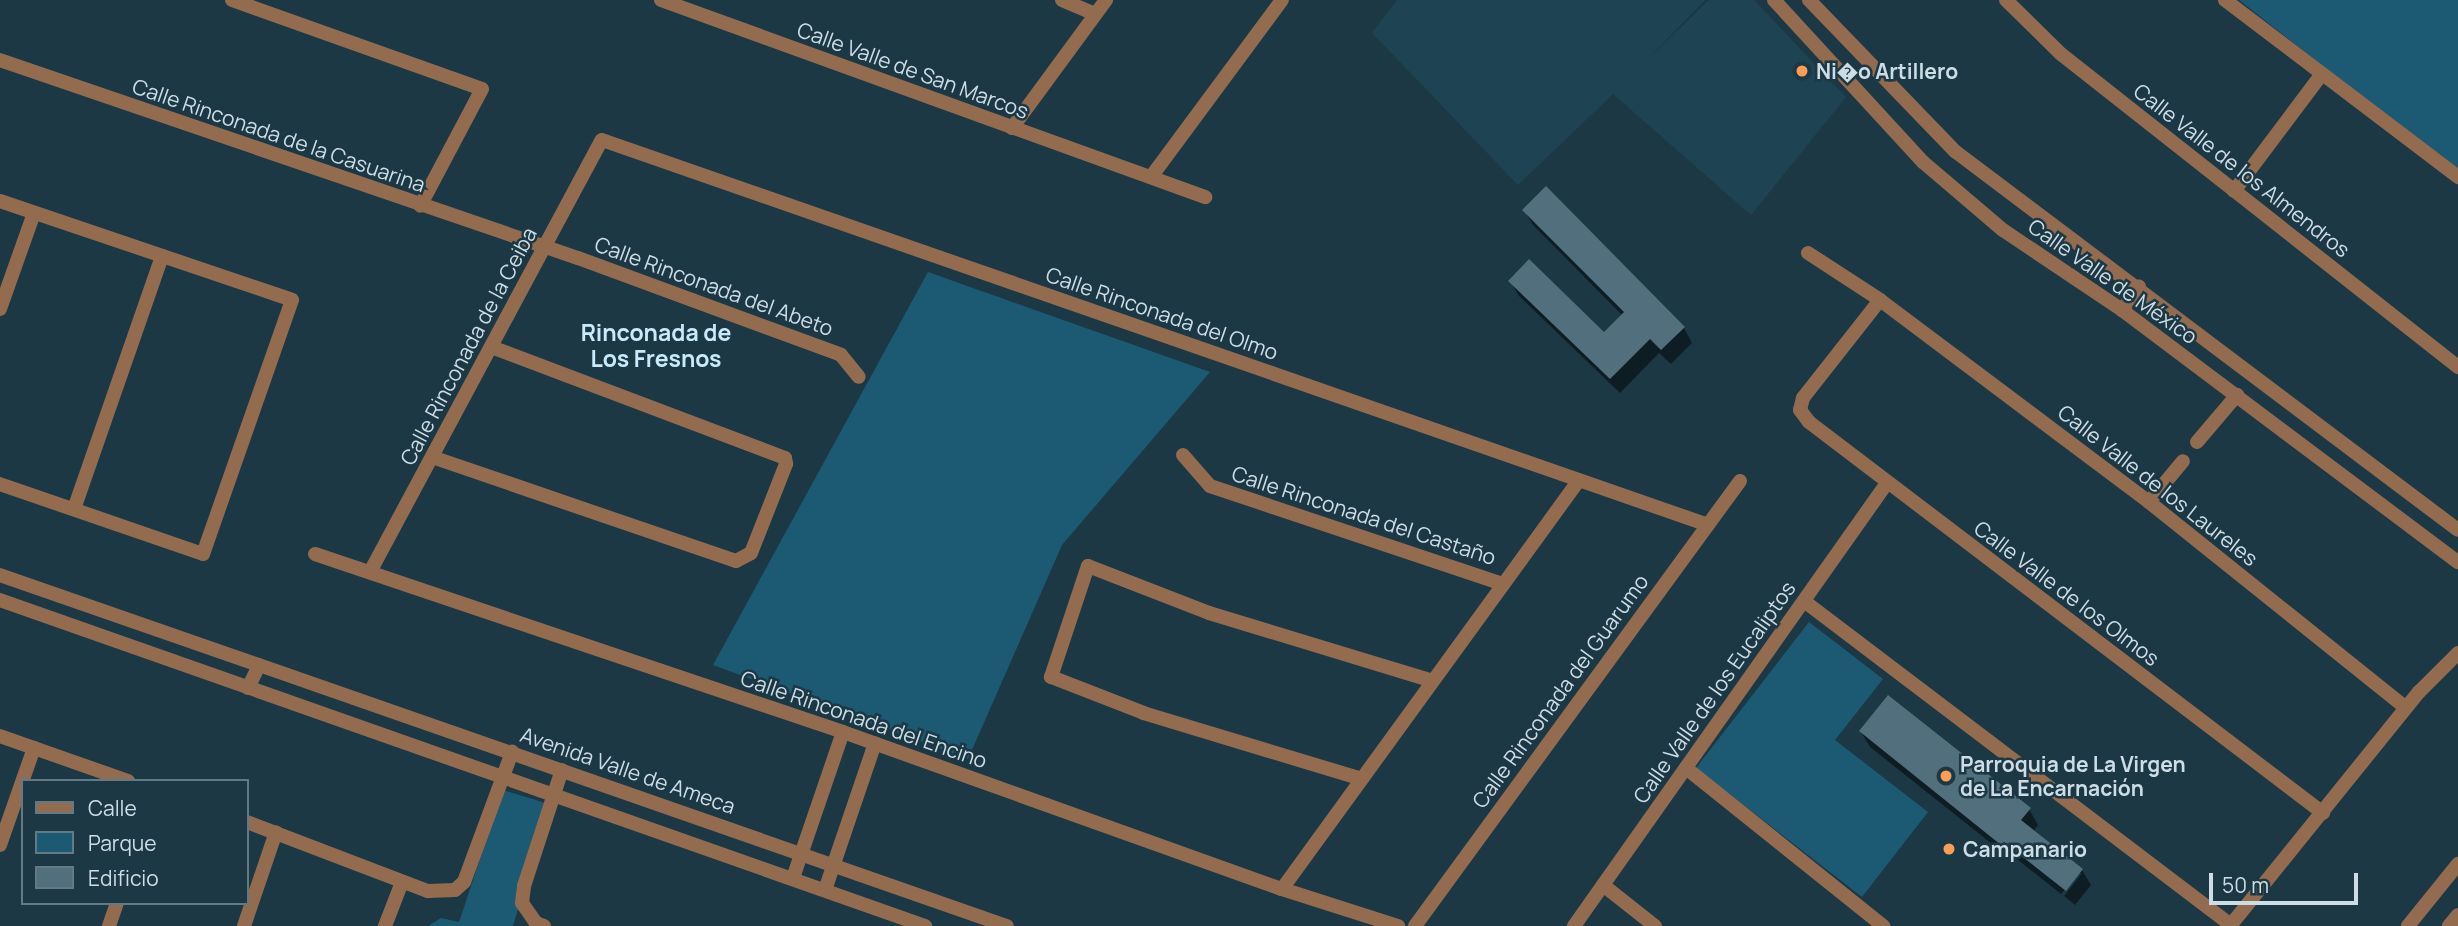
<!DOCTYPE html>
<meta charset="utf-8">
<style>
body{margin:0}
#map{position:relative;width:2458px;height:926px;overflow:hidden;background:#1c3845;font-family:Manrope,sans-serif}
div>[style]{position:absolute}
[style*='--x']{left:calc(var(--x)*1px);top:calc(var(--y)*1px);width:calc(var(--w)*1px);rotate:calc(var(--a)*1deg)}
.built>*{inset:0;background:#1e4353}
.green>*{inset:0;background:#1c5973}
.shadow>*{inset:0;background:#0007}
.building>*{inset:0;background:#516f7d}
.minor>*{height:14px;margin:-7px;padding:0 7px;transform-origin:7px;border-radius:7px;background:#936b4f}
.tertiary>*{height:14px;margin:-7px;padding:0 7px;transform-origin:7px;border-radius:7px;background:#936b4f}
.dots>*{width:19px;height:19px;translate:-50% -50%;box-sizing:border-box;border:4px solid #1c3845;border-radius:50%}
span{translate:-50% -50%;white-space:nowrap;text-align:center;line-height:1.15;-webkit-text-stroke:5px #1c3845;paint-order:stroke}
.street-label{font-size:21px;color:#cddde5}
.poi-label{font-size:21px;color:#cddde5;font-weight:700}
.left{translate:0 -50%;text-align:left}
.neighbourhood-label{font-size:23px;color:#c9eafb;font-weight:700}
.legend{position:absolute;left:21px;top:779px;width:228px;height:126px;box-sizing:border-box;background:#1c3845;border:2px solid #637a85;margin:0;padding:9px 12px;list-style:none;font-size:21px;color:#cddde5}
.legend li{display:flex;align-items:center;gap:14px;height:35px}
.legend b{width:35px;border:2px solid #637a85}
.scale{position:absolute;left:2209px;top:873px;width:149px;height:32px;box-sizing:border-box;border:4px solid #cddde5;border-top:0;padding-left:9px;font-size:21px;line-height:24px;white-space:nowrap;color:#cddde5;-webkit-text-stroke:5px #1c3845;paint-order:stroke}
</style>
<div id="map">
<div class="built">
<i style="clip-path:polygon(1397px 0,1705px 0,1648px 59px,1709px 0,1754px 0,1846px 97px,1751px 215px,1613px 94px,1518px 185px,1372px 33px)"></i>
</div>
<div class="green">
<i style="clip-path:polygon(2239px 0,2458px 0,2458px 168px,2332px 73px)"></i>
<i style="clip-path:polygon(928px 272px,1210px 372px,1062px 545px,968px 759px,713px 665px)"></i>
<i style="clip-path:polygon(1809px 622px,1883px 679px,1835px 740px,1928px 812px,1862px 897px,1696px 768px)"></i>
<i style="clip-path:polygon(503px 790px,549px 804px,513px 926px,428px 926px,441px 918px,459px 922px)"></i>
</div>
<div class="shadow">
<i style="clip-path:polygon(1524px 210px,1684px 328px,1692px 343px,1671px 364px,1659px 353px,1620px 393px,1519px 296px,1510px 281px,1604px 334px,1623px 316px,1533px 225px)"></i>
<i style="clip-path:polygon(1861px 732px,2029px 809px,2038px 825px,2033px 832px,2082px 870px,2091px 885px,2075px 905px,2064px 896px,2082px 873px,2078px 873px,2061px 894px,2013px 856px,2011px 859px,1870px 747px)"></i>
</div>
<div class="building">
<i style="clip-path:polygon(1546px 186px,1685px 327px,1661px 350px,1650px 339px,1610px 379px,1508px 281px,1529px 259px,1604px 332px,1624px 312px,1522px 210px)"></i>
<i style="clip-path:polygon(1888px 695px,2031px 808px,2021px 820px,2083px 869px,2066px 891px,2004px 842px,2001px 845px,1859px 731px)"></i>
</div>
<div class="minor">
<i style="--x:232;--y:0;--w:265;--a:19.6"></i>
<i style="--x:482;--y:89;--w:132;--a:117.9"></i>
<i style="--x:661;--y:0;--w:579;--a:19.91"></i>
<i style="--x:1062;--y:0;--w:36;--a:23"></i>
<i style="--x:1774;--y:0;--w:220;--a:47.4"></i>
<i style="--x:1923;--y:162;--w:105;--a:40.4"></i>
<i style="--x:2003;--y:230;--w:143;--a:33.9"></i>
<i style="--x:2122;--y:310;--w:420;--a:36.9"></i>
<i style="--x:1809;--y:0;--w:211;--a:46"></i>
<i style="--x:1956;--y:152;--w:628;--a:36.98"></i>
<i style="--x:2006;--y:0;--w:77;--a:44.5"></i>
<i style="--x:2061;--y:54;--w:506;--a:38.25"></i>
<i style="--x:2225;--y:0;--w:293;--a:37.2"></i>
<i style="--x:0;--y:60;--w:611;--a:18.91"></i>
<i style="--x:578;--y:258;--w:280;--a:20.2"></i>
<i style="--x:841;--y:355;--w:28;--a:51"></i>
<i style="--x:1012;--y:128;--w:159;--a:-53.7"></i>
<i style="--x:1151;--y:177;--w:220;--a:-53.5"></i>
<i style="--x:2234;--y:191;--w:146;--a:-53.1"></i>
<i style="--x:0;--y:201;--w:308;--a:18.7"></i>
<i style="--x:292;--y:300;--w:269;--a:109.3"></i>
<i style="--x:203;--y:554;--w:215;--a:-161"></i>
<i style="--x:1808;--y:253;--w:86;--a:33.1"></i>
<i style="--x:1880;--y:300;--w:336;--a:36.9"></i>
<i style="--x:2149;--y:502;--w:329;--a:38.7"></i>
<i style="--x:1880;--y:300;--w:125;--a:128.2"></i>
<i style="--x:1803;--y:398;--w:12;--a:104"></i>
<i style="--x:1800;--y:410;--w:15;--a:53"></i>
<i style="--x:1809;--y:422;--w:646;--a:37.26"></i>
<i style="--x:0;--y:309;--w:102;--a:-70.5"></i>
<i style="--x:2122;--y:310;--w:29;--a:-54"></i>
<i style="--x:2197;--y:442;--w:62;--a:-49.6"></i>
<i style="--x:1183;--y:455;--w:41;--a:48.9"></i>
<i style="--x:1210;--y:486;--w:309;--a:18.5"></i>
<i style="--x:432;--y:457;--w:321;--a:18.9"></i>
<i style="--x:736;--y:561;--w:17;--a:-28"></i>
<i style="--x:751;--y:553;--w:96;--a:-68.5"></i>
<i style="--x:786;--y:464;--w:6;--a:-99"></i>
<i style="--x:785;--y:458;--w:314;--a:-159.3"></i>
<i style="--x:2149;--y:502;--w:53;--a:-50.3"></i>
<i style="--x:74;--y:509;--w:268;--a:-70.8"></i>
<i style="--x:315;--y:554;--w:557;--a:18.63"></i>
<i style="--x:843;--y:732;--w:466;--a:19.7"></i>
<i style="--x:1282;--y:889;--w:122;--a:17.7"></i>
<i style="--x:370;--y:572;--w:490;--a:-61.8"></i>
<i style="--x:602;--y:140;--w:1171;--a:19.19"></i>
<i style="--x:0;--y:575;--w:274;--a:19.2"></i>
<i style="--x:0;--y:600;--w:981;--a:19.41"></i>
<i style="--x:1804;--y:601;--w:536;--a:37.19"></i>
<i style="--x:248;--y:688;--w:25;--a:-64"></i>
<i style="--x:259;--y:665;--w:792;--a:19.24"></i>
<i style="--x:0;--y:736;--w:136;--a:19.4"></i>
<i style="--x:1686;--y:768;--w:253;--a:38.7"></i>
<i style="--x:1362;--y:779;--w:228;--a:-163.2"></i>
<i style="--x:1144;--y:713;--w:100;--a:-158.8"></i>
<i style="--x:1051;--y:677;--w:117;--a:-71.6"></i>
<i style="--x:1088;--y:566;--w:130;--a:21.2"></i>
<i style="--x:1209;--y:613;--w:234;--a:16.9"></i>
<i style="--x:247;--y:822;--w:194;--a:20.9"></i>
<i style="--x:428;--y:891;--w:27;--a:-2"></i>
<i style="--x:455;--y:890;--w:12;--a:-42"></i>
<i style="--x:464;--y:882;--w:139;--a:-69.7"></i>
<i style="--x:0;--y:845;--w:103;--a:-70.7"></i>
<i style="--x:793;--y:878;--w:154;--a:-71.1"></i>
<i style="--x:1603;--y:885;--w:66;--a:38.3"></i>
<i style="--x:1282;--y:889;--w:505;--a:-54.01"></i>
<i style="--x:825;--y:890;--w:155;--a:-71.2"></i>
<i style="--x:109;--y:926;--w:24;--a:-71"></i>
<i style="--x:244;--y:926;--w:99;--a:-71.2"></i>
<i style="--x:385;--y:926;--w:47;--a:-68.9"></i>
<i style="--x:544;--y:926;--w:9;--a:-159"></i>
<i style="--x:536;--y:923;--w:24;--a:-125"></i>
<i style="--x:522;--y:903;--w:17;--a:-83"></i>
<i style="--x:524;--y:886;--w:122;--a:-71.9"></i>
<i style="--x:1415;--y:926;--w:551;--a:-53.86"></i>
<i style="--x:1574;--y:926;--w:542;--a:-54.76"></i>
<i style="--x:2230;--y:926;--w:301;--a:-51.1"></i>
<i style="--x:2419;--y:692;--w:55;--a:-45"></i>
</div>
<div class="tertiary">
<i style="--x:2408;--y:926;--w:80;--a:-51.1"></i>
<i style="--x:2449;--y:926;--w:14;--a:-51"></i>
</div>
<div class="dots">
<i style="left:1802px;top:71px;background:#fc9d54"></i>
<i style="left:1946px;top:776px;background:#fc9d54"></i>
<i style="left:1949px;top:849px;background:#fc9d54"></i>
</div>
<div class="street-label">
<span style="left:913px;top:70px;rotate:20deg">Calle Valle de San Marcos</span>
<span style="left:279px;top:135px;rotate:19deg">Calle Rinconada de la Casuarina</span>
<span style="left:2242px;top:170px;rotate:38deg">Calle Valle de los Almendros</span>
<span style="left:2113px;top:281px;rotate:35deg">Calle Valle de México</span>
<span style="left:714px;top:286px;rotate:20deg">Calle Rinconada del Abeto</span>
<span style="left:1162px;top:313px;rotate:19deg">Calle Rinconada del Olmo</span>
<span style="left:468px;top:346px;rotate:-62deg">Calle Rinconada de la Ceiba</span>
<span style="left:2158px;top:485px;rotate:38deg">Calle Valle de los Laureles</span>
<span style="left:1364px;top:515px;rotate:18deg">Calle Rinconada del Castaño</span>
<span style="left:2067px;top:593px;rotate:37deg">Calle Valle de los Olmos</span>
<span style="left:1560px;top:691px;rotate:-54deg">Calle Rinconada del Guarumo</span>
<span style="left:1714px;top:692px;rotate:-55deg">Calle Valle de los Eucaliptos</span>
<span style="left:864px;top:719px;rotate:19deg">Calle Rinconada del Encino</span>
<span style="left:628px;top:770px;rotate:19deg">Avenida Valle de Ameca</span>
</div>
<div class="poi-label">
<span class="left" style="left:1816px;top:71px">Ni�o Artillero</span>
<span class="left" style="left:1960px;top:776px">Parroquia de La Virgen<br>de La Encarnación</span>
<span class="left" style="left:1963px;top:849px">Campanario</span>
</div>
<div class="neighbourhood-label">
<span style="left:656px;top:345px">Rinconada de<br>Los Fresnos</span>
</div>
<ul class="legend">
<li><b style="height:9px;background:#936b4f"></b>Calle</li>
<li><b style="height:19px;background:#1c5973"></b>Parque</li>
<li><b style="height:19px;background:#516f7d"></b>Edificio</li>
</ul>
<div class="scale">50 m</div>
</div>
